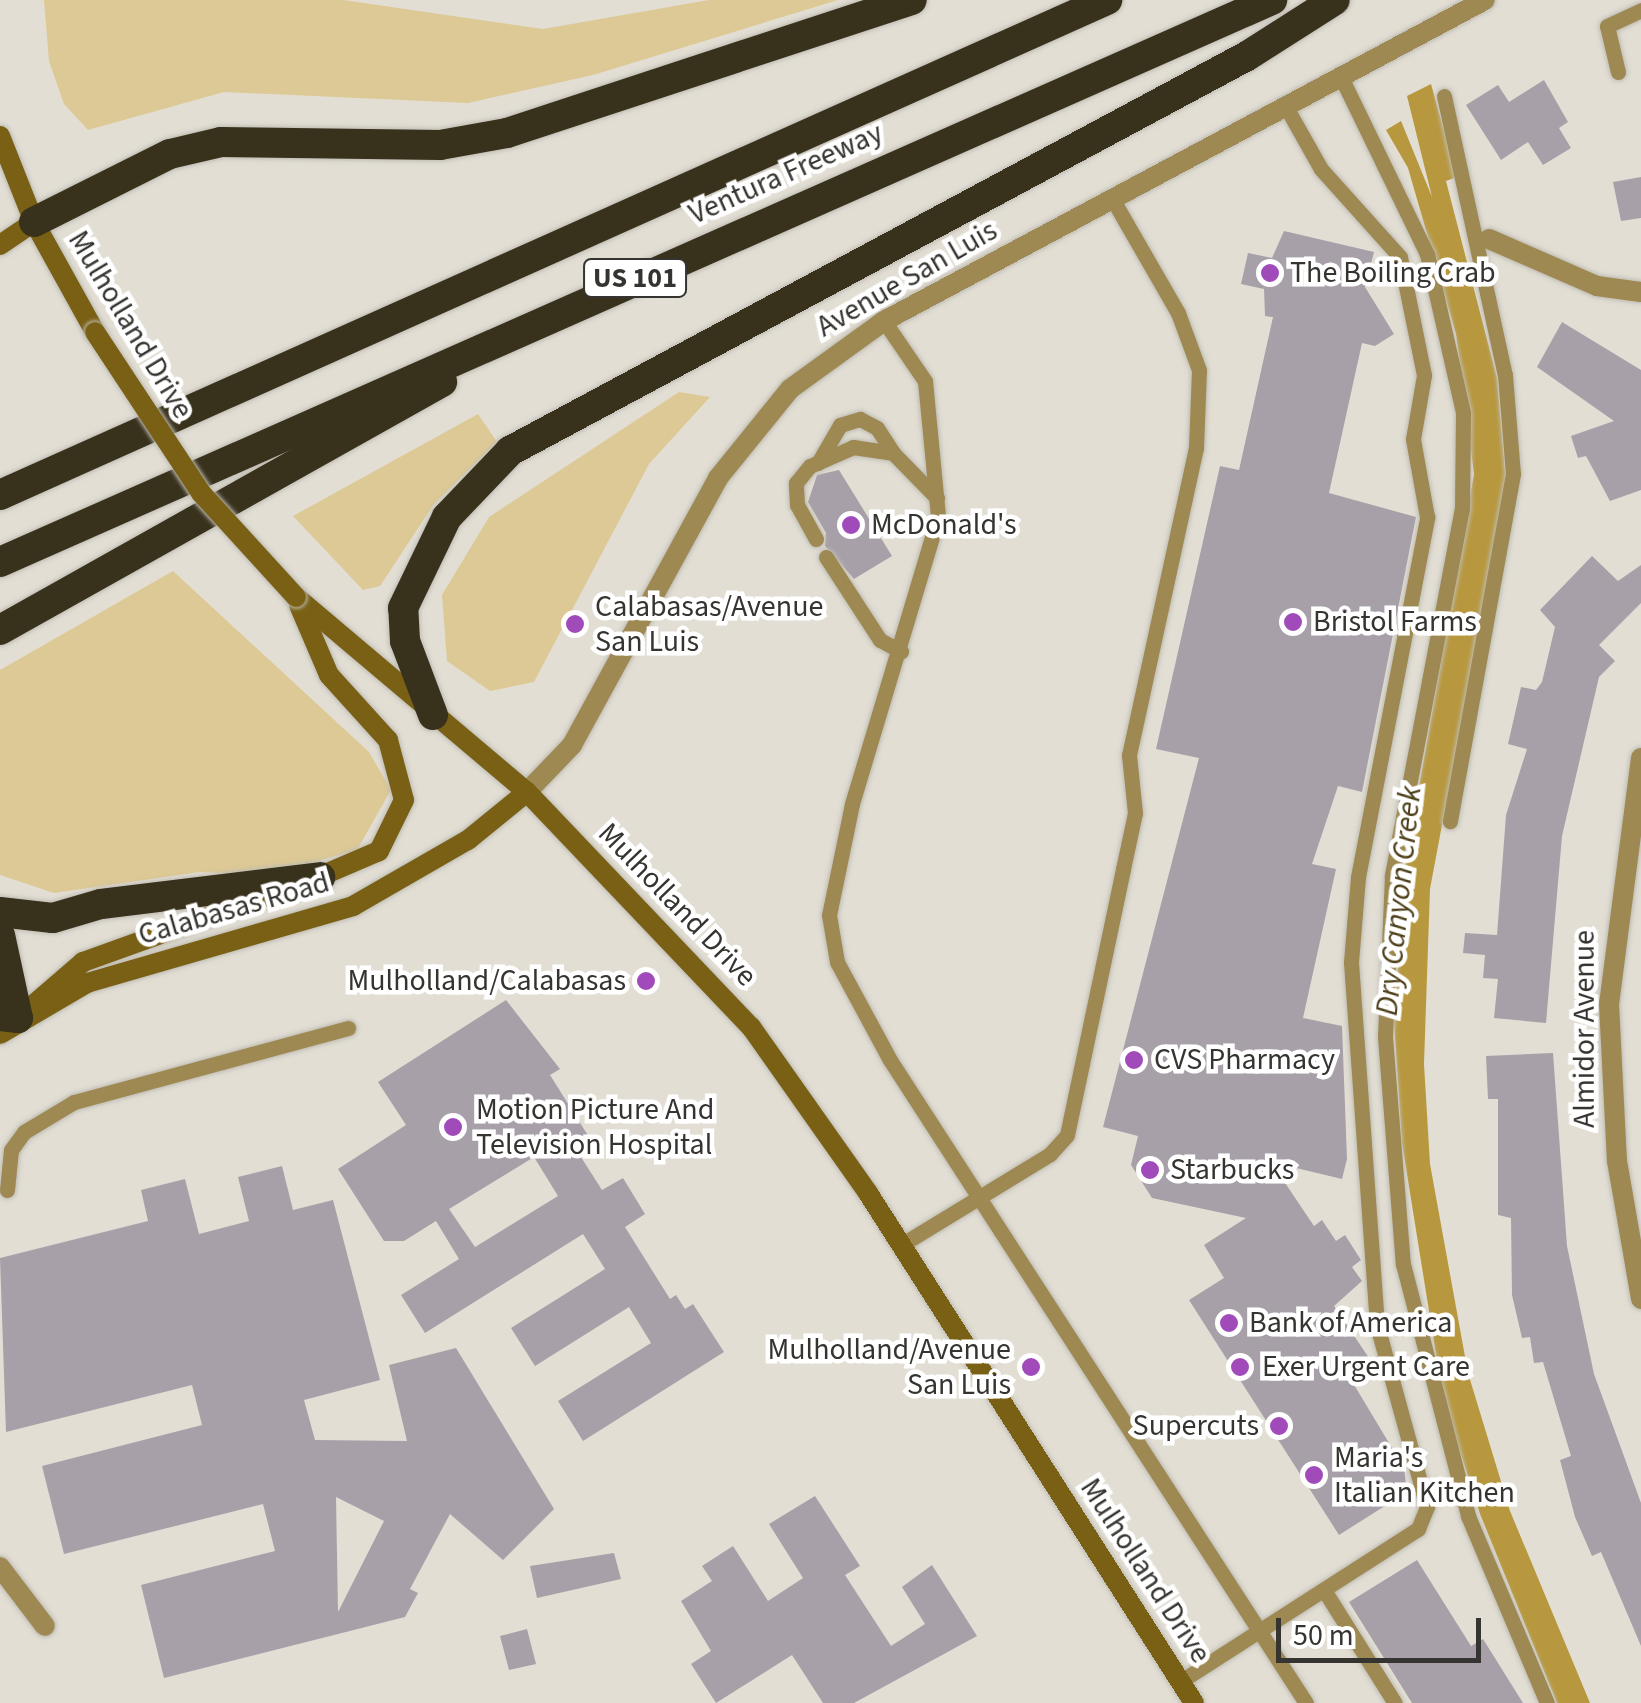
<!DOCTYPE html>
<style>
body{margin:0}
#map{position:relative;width:1641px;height:1703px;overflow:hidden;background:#e2ded4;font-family:"Source Sans 3",sans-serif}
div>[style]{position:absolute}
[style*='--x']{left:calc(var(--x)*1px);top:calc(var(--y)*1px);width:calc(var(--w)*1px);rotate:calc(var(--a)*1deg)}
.green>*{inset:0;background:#ddc995}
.water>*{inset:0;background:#b8983e}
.building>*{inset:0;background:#a7a0a9}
.roads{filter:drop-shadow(0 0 2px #bfbcb3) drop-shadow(0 0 2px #bfbcb3)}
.service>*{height:15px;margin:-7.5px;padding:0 7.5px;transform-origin:7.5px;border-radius:7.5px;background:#9e8952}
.minor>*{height:20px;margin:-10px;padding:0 10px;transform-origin:10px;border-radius:10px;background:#9e8952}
.tertiary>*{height:20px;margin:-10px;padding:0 10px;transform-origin:10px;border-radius:10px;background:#9e8952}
.secondary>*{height:20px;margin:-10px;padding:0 10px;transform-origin:10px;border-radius:10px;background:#796014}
.motorway>*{height:30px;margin:-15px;padding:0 15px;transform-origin:15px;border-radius:15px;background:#38311c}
.bridges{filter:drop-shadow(0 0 2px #bfbcb3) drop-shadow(0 0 2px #bfbcb3)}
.secondary-bridge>*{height:20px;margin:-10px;padding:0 10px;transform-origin:10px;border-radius:10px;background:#796014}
.dots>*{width:28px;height:28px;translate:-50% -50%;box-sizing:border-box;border:5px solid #fff;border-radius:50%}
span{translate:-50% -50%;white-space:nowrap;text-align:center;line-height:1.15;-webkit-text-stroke:9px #fff;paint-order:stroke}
.shield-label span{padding:2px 8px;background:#fff;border:2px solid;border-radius:8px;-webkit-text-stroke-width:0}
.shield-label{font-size:28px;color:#353430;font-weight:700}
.street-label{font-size:30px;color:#353430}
.poi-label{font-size:30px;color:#353430}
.left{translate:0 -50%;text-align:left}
.right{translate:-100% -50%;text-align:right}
.water-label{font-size:32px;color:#4d3f19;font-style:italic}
.scale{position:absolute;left:1276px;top:1618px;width:205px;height:45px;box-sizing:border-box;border:5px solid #353430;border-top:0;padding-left:12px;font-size:30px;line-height:35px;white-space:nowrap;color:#353430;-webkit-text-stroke:8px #fff;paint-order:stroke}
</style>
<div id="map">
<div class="green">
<i style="clip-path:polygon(44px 0,343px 0,543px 29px,709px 0,838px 0,593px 75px,468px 103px,224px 92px,88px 130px,64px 104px,49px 61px)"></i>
<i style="clip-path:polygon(679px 392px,710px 397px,649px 464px,534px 682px,490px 691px,447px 661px,442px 595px,489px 517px)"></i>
<i style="clip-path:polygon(478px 414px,497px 442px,434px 504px,380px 586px,363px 590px,293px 516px)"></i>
<i style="clip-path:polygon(173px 571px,369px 752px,391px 790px,357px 850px,268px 875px,200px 872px,54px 893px,0 875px,0 670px)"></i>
</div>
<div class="water">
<i style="clip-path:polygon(1431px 84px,1457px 177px,1446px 181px,1497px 378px,1506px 483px,1430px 889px,1424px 1064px,1430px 1164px,1468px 1373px,1510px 1511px,1590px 1703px,1557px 1703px,1480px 1514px,1443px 1398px,1402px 1143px,1394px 1022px,1405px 867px,1474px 474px,1456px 334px,1408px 168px,1386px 130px,1401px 121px,1432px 197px,1407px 96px)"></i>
</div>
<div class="building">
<i style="clip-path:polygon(1544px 80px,1568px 122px,1559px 128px,1571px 148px,1543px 165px,1528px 142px,1501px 160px,1466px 105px,1498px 85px,1509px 102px)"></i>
<i style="clip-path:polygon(1641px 177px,1641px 218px,1621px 221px,1613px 182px)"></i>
<i style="clip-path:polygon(1284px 231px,1374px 252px,1365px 287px,1394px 334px,1375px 346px,1362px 343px,1329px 493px,1416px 517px,1362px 792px,1338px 786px,1312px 864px,1336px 869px,1303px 1018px,1342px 1026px,1347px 1159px,1342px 1179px,1271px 1162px,1314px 1226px,1322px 1220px,1336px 1241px,1345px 1235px,1361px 1260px,1352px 1267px,1362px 1281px,1334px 1306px,1369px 1358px,1347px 1373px,1404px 1468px,1407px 1492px,1339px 1535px,1189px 1300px,1224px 1278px,1204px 1245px,1246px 1218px,1152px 1198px,1131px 1165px,1138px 1136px,1103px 1127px,1199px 758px,1156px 749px,1220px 466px,1239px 470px,1273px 317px,1265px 316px,1264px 289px,1241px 284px,1248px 253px,1272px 258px)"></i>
<i style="clip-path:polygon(1562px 322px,1641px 370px,1641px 490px,1610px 501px,1586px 456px,1578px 458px,1571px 436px,1614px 421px,1537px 367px)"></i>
<i style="clip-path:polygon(839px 470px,892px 556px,854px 579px,825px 546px,826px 533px,808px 502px,817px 475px)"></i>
<i style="clip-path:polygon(1592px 556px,1618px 581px,1641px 565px,1641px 603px,1599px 645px,1615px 661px,1599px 677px,1562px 836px,1546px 1023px,1494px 1018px,1498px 979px,1483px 978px,1485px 955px,1463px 953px,1465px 933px,1497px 935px,1506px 815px,1527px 749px,1508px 744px,1521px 687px,1536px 690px,1542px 682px,1555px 627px,1540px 610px)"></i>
<i style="clip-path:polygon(evenodd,506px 1000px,560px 1069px,550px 1075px,594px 1145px,579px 1154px,602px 1190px,623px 1178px,645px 1214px,625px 1227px,670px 1299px,676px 1295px,685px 1309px,693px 1304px,724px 1352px,583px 1441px,558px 1401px,651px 1343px,629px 1307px,535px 1366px,511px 1328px,605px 1269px,583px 1234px,425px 1333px,401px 1295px,459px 1259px,436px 1221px,404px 1241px,384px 1241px,338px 1169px,406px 1125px,378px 1082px,506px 1000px,534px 1157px,558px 1196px,475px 1247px,449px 1209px,534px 1157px)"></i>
<i style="clip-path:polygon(1553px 1053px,1567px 1246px,1594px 1374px,1641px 1503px,1641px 1646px,1601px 1552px,1592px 1556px,1575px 1517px,1560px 1460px,1571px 1456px,1543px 1362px,1534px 1363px,1530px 1337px,1522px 1338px,1512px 1295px,1511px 1218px,1498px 1215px,1498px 1099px,1488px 1099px,1486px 1056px)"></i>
<i style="clip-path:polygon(evenodd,282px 1166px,293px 1210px,333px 1200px,380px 1380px,304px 1400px,315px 1440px,407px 1441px,389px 1365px,456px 1348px,554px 1509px,503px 1560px,450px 1514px,410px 1589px,418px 1593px,405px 1617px,164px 1678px,141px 1585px,275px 1551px,263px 1504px,64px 1554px,42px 1466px,202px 1425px,192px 1385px,6px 1432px,0 1258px,148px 1221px,141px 1190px,185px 1179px,199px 1234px,249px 1221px,238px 1177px,282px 1166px,336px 1497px,384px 1521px,338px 1612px,336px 1497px)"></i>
<i style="clip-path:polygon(815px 1496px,860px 1566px,845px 1575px,891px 1646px,925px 1624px,902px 1587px,932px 1565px,977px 1636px,854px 1703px,823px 1703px,792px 1655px,716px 1703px,691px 1664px,711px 1651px,681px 1601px,712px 1581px,702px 1566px,733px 1546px,768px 1601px,803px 1578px,769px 1524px)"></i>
<i style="clip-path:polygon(614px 1553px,621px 1579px,537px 1598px,530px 1566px)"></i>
<i style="clip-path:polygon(1417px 1560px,1471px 1646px,1483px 1639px,1523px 1703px,1412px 1703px,1349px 1602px)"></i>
<i style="clip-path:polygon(527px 1629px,536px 1664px,509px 1670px,500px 1636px)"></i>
</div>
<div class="roads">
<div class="service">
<i style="--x:1618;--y:72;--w:47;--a:-103.4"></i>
<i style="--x:1607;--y:26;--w:38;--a:-25"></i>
<i style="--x:1341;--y:77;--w:197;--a:64.1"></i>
<i style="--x:1427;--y:254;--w:163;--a:77.2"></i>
<i style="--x:1463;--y:413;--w:95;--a:90.6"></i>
<i style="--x:1462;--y:508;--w:375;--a:100.8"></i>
<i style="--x:1392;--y:876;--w:161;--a:92.5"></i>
<i style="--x:1385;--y:1037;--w:228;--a:85.5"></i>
<i style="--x:1403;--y:1264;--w:260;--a:75.5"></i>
<i style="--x:1468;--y:1516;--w:203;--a:67.1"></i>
<i style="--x:1444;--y:96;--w:286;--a:77.7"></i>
<i style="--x:1505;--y:375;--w:99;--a:85.4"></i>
<i style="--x:1513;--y:474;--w:353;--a:100.3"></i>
<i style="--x:884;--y:321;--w:73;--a:55.7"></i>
<i style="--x:925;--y:381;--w:137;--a:84.5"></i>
<i style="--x:938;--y:517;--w:300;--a:106.7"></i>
<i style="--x:852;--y:804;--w:113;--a:101.7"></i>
<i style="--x:829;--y:915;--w:48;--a:80.3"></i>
<i style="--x:837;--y:962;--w:111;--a:61.6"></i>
<i style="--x:890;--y:1060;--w:766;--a:57.1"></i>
<i style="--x:818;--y:463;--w:44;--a:-59.9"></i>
<i style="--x:840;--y:425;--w:21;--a:-17"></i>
<i style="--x:860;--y:419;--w:19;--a:28"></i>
<i style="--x:877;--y:428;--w:30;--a:57"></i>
<i style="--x:816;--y:539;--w:39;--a:-119"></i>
<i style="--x:797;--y:505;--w:22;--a:-93"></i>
<i style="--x:796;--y:483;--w:22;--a:-51"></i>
<i style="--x:810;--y:466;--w:47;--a:-23.8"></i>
<i style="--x:853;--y:447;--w:40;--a:8.5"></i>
<i style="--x:893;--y:453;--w:63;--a:45.6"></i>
<i style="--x:826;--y:557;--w:99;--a:57"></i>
<i style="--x:880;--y:640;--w:24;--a:28"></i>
<i style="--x:7;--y:1190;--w:40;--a:-84.3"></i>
<i style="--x:11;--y:1150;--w:22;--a:-54"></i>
<i style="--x:24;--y:1132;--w:58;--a:-31"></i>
<i style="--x:74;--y:1102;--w:284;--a:-15.1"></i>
<i style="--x:901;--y:1245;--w:175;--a:-31.4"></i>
<i style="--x:1050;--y:1154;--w:25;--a:-48"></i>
<i style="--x:1067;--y:1135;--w:272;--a:-78.1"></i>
<i style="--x:1123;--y:869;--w:57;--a:-77.9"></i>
<i style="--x:1135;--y:813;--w:58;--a:-95.9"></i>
<i style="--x:1129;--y:755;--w:314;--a:-77.7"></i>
<i style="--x:1196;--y:448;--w:78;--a:-87.8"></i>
<i style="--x:1199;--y:370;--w:61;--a:-110.2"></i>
<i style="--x:1178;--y:313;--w:133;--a:-119.9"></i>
<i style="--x:1324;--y:1590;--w:133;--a:57.9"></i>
<i style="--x:1181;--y:1681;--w:282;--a:-32.7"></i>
<i style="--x:1418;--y:1529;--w:24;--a:-68"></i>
<i style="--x:1427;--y:1507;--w:189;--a:-105.4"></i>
<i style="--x:1377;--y:1325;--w:364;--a:-94.1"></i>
<i style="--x:1351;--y:962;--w:85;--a:-85.3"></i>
<i style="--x:1358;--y:877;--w:367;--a:-79.1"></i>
<i style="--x:1427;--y:517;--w:79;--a:-100.2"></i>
<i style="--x:1413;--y:439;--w:65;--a:-80.2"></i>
<i style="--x:1424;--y:375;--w:120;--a:-101.5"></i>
<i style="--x:1400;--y:257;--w:118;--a:-131.9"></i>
<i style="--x:1321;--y:169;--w:71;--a:-119.4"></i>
</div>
<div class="minor">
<i style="--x:1489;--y:239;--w:118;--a:23.5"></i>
<i style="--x:1597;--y:286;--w:44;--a:7.8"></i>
<i style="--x:1641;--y:758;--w:248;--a:97.4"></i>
<i style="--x:1609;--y:1004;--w:157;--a:87.1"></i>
<i style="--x:1617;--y:1161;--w:140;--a:80.1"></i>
<i style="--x:0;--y:1567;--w:74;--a:52.7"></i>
</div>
<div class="tertiary">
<i style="--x:527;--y:792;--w:65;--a:-46.2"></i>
<i style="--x:572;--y:745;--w:304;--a:-61.3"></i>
<i style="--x:718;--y:478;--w:114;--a:-51"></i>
<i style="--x:790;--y:389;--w:116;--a:-35.9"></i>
<i style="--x:884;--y:321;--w:681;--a:-28.11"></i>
</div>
<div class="secondary">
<i style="--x:0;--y:136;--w:92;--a:68.4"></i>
<i style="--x:34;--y:222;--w:126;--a:61"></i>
<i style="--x:0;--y:245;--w:41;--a:-34.1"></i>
<i style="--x:296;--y:597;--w:302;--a:40.2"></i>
<i style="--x:527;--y:792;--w:325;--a:46.4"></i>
<i style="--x:751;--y:1027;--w:203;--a:54.8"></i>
<i style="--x:868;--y:1193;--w:605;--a:57.41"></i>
<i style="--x:299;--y:605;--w:76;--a:66.8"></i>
<i style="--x:329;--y:675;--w:88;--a:47.8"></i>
<i style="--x:388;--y:740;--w:62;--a:75.1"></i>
<i style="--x:404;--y:800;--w:57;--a:116.1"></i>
<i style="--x:379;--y:851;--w:76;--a:156.8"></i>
<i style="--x:18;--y:1018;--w:86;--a:-40.7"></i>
<i style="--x:83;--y:962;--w:206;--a:-19.8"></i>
<i style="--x:0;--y:1034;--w:101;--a:-30.4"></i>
<i style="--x:87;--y:983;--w:277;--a:-16.1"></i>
<i style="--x:353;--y:906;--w:133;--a:-29.9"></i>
<i style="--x:468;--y:840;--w:76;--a:-39.1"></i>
</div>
<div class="motorway">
<i style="--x:34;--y:222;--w:152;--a:-26.6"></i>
<i style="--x:170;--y:154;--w:52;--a:-13.2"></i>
<i style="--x:221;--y:142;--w:219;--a:0.8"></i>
<i style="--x:440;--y:145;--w:68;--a:-10.2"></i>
<i style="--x:507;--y:133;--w:426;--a:-18.2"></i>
<i style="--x:0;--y:495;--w:1213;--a:-24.09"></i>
<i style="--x:0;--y:562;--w:1391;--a:-23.84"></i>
<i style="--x:0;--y:630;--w:507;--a:-29.3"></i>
<i style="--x:433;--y:715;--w:79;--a:-110.7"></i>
<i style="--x:405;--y:641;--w:33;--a:-93"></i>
<i style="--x:403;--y:608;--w:101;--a:-64.2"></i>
<i style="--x:447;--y:517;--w:91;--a:-46.3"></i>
<i style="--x:510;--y:451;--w:836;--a:-28.19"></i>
<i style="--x:1247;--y:56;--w:104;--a:-32.5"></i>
<i style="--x:0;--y:912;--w:53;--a:6.5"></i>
<i style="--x:53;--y:918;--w:50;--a:-16.3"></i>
<i style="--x:101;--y:904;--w:221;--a:-7"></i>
<i style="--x:0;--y:935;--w:85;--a:77.8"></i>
<i style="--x:18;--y:1018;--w:18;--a:-174"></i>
</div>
</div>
<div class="bridges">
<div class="secondary-bridge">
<i style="--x:95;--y:332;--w:193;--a:56.6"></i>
<i style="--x:201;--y:493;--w:141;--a:47.6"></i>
</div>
</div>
<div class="dots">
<i style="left:1270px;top:273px;background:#a04bb9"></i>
<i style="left:851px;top:525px;background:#a04bb9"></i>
<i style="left:1293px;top:622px;background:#a04bb9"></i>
<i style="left:575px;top:624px;background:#a04bb9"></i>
<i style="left:646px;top:981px;background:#a04bb9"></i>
<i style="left:1134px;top:1060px;background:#a04bb9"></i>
<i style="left:453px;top:1127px;background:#a04bb9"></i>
<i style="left:1150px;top:1170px;background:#a04bb9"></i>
<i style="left:1229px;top:1323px;background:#a04bb9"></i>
<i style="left:1031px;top:1367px;background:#a04bb9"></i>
<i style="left:1240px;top:1367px;background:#a04bb9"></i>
<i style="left:1279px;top:1426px;background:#a04bb9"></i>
<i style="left:1314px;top:1475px;background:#a04bb9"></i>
</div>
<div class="shield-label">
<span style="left:635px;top:278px">US 101</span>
</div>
<div class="street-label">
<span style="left:786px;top:174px;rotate:-24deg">Ventura Freeway</span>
<span style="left:907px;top:279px;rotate:-30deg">Avenue San Luis</span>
<span style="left:130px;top:325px;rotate:59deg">Mulholland Drive</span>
<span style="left:677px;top:905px;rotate:46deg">Mulholland Drive</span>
<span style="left:234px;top:909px;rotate:-16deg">Calabasas Road</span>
<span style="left:1585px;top:1029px;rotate:-90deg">Almidor Avenue</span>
<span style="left:1145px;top:1571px;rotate:57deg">Mulholland Drive</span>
</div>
<div class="poi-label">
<span class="left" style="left:1290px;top:273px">The Boiling Crab</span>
<span class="left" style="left:871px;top:525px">McDonald's</span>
<span class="left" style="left:595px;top:624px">Calabasas/Avenue<br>San Luis</span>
<span class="left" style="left:1313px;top:622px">Bristol Farms</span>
<span class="right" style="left:626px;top:981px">Mulholland/Calabasas</span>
<span class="left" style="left:1154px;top:1060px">CVS Pharmacy</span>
<span class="left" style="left:476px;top:1127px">Motion Picture And<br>Television Hospital</span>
<span class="left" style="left:1170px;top:1170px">Starbucks</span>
<span class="left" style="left:1249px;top:1323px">Bank of America</span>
<span class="right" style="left:1011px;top:1367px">Mulholland/Avenue<br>San Luis</span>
<span class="left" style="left:1262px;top:1367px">Exer Urgent Care</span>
<span class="right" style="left:1259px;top:1426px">Supercuts</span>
<span class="left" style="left:1334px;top:1475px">Maria's<br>Italian Kitchen</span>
</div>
<div class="water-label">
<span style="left:1399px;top:901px;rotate:-84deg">Dry Canyon Creek</span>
</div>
<div class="scale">50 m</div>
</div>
